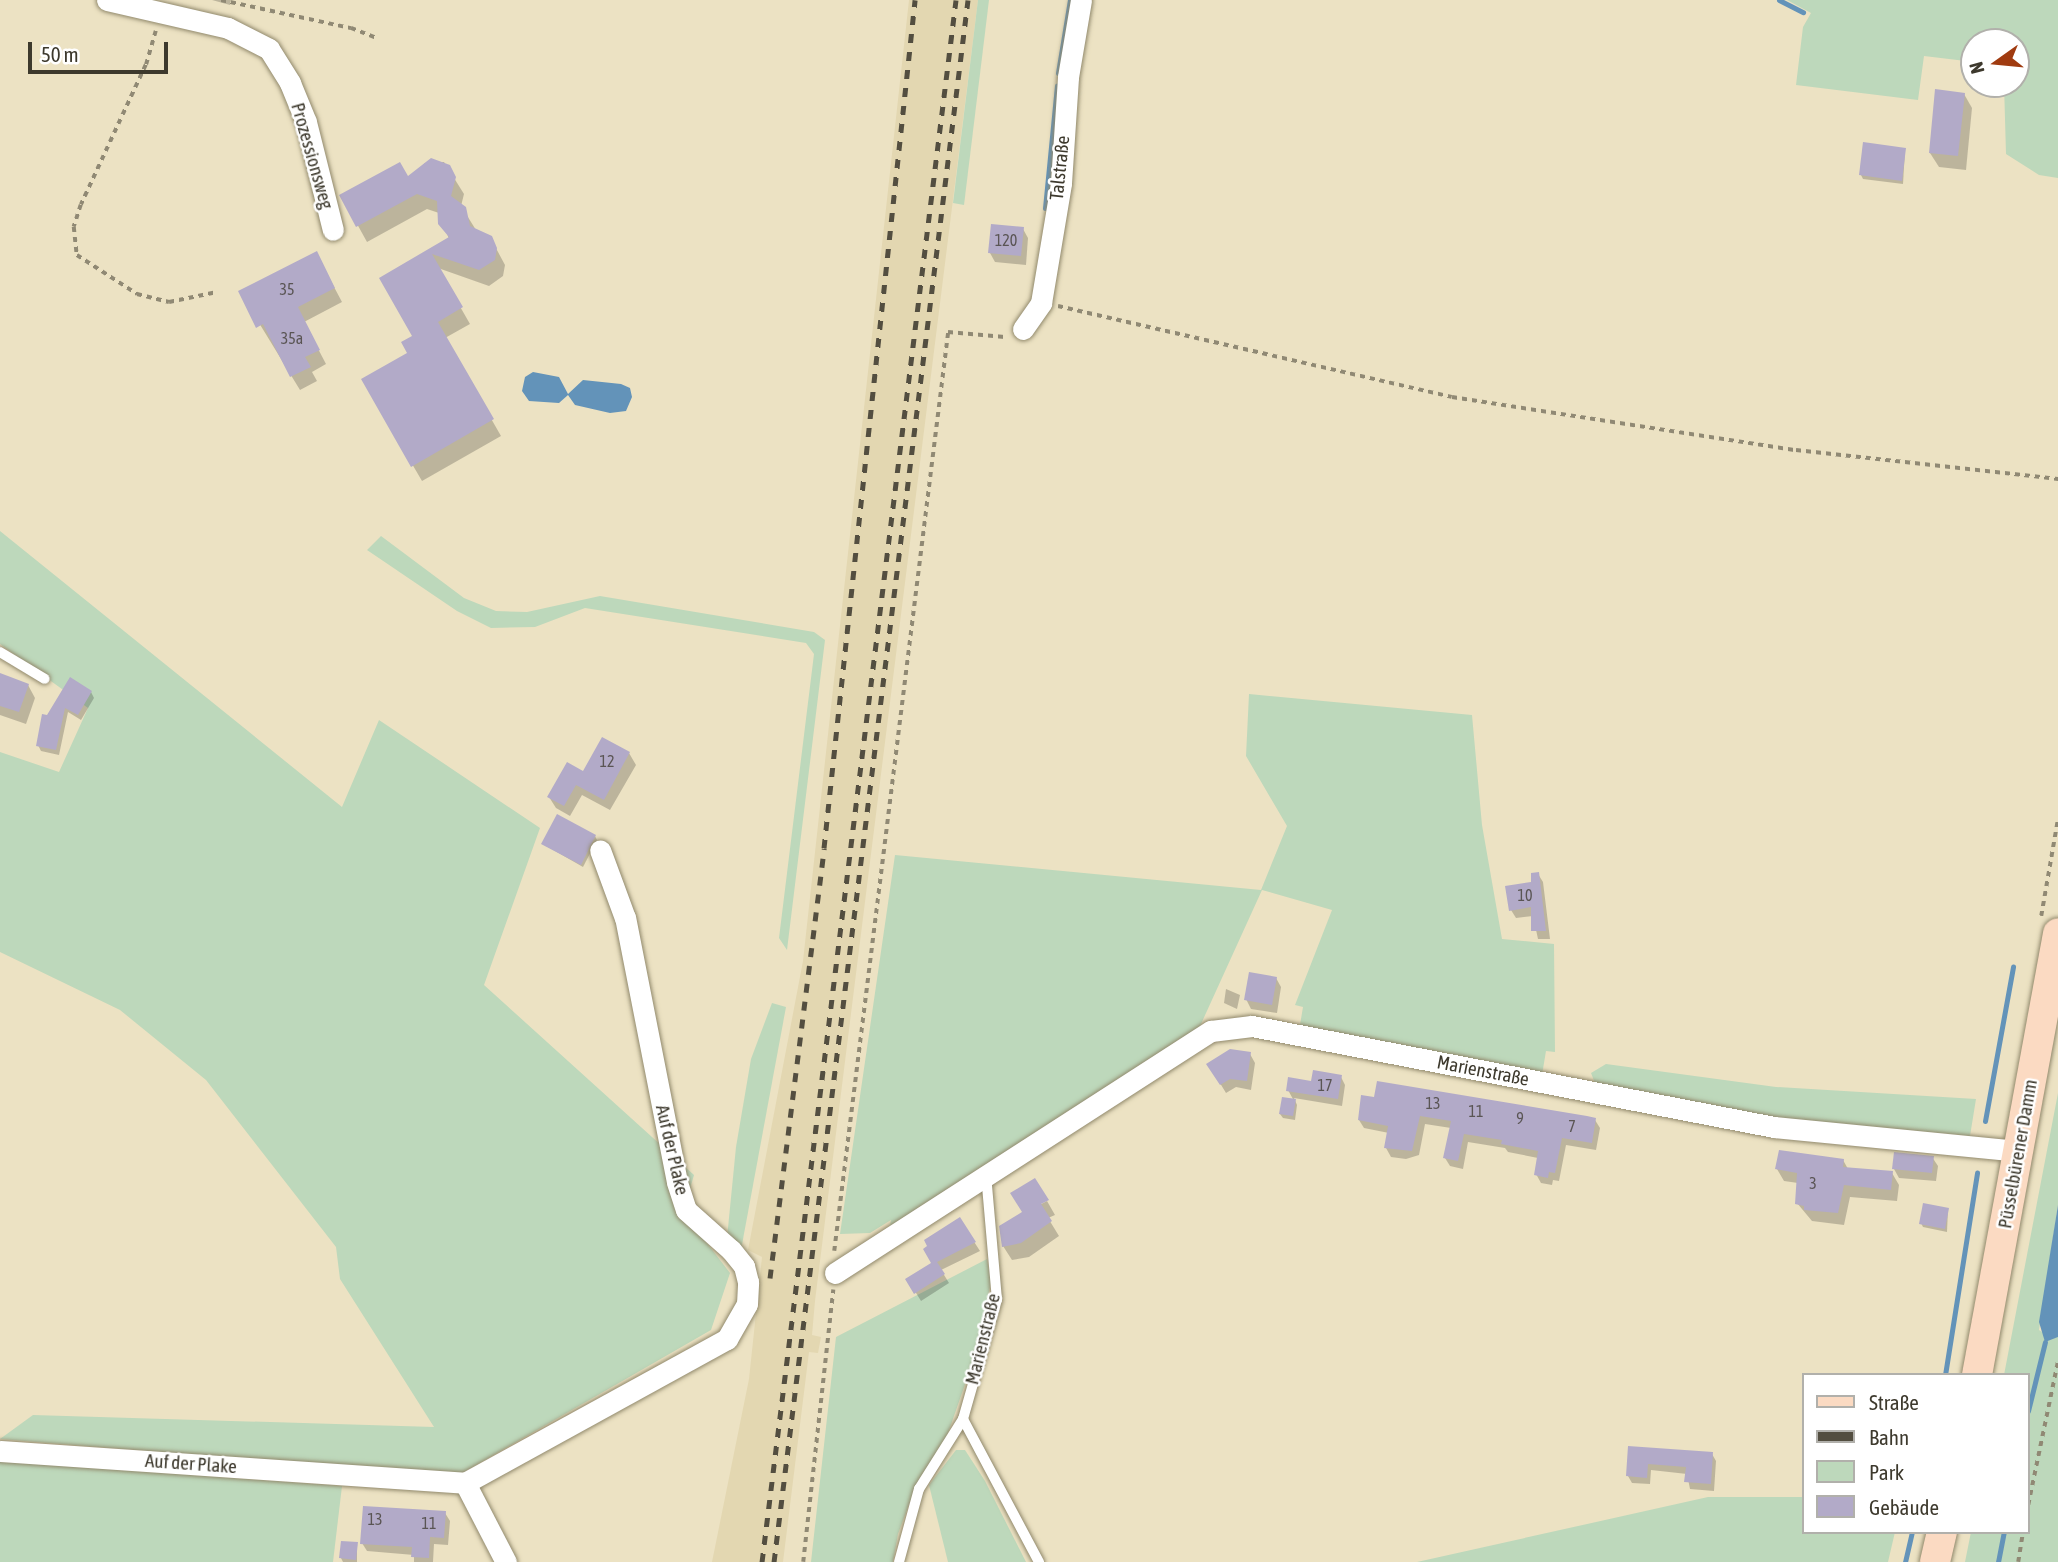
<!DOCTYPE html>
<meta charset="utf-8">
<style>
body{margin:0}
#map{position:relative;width:2058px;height:1562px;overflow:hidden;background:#ece2c3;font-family:"Asap Condensed",sans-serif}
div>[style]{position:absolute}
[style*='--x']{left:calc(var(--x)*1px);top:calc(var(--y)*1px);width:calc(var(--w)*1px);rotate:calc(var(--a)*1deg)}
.built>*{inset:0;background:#e3d7b1}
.green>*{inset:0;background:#bdd8bb}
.water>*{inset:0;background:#6393b9}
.shadow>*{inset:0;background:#0003}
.stream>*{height:5px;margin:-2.5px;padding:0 2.5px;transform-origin:2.5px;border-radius:2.5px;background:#6393b9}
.building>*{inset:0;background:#b2aac8}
.path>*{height:3.5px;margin-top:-1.75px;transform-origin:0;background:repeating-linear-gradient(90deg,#908974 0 5px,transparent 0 10px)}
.roads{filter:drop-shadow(0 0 2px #91896c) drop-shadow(0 0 2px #91896c)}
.service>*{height:10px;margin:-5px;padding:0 5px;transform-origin:5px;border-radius:5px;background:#fff}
.minor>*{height:21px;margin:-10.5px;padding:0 10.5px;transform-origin:10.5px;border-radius:10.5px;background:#fff}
.secondary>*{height:30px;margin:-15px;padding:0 15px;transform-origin:15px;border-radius:15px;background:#fbdac2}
.rail>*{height:5px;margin-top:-2.5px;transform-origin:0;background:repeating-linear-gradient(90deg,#534e40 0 9px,transparent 0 18px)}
span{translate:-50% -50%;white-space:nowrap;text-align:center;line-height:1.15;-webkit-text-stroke:5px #fff;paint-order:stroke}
.number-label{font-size:16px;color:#5a5554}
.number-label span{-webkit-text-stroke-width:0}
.street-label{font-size:19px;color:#3d392d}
.legend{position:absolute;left:1802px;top:1373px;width:228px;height:161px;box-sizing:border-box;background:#fff;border:2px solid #b1b0ab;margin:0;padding:9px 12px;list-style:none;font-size:21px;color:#3d392d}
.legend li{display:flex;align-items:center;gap:14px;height:35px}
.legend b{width:35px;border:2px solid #b1b0ab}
.north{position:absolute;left:1960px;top:28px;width:70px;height:70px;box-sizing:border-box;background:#fff;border:2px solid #b1b0ab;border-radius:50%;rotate:255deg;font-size:19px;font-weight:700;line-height:28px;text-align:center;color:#3d392d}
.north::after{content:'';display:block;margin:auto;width:24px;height:32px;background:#a03b10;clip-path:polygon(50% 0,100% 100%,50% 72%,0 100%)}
.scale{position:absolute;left:28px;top:42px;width:140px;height:32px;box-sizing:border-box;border:4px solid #3d392d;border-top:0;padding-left:9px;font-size:21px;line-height:24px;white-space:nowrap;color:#3d392d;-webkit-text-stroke:5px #fff;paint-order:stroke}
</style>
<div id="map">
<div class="built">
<i style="clip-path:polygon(909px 0,978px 0,815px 1301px,812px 1335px,821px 1337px,818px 1353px,809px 1352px,783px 1562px,712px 1562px,749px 1379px,762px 1257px,748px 1250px,803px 961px)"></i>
</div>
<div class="green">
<i style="clip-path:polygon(978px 0,989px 0,964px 205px,953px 203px)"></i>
<i style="clip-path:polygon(1787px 0,2058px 0,2058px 178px,2039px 175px,2006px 154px,2004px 84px,2016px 84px,2016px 42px,1974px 42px,1974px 62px,1924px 56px,1918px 100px,1796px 85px,1803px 27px,1811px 13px)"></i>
<i style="clip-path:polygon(0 531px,342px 807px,379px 720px,540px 828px,484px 985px,694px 1175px,683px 1212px,730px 1273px,711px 1330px,457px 1476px,0 1439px,33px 1415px,434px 1427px,340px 1279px,336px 1247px,206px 1080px,120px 1010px,0 952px,0 752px,59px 772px,88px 708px,0 644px)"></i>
<i style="clip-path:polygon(381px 536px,464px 598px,496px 611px,527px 612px,600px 596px,814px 632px,825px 640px,787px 950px,779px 938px,814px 654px,806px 643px,585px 608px,535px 627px,491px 628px,457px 611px,367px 550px)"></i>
<i style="clip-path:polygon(1249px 694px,1472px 715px,1482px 825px,1502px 939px,1554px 944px,1555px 1052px,1546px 1051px,1542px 1075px,1299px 1031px,1303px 1007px,1295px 1005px,1332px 910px,1262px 890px,1196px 1035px,889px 1231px,891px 1220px,870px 1233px,840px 1234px,895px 855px,1261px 890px,1287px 826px,1246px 756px)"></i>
<i style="clip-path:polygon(772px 1003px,786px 1007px,741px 1250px,727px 1238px,736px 1147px,751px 1059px)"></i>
<i style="clip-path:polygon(1606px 1064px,1776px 1087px,1976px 1099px,1970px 1136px,1774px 1118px,1595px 1083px,1591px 1073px)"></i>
<i style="clip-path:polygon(2058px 1093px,2058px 1205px,2039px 1330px,2051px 1338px,2058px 1337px,2058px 1562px,1965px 1562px,1971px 1532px,2028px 1532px,2028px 1375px,2004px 1375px)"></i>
<i style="clip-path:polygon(987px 1259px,991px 1282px,976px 1353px,947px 1436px,917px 1483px,898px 1534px,893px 1562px,811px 1562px,836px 1337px)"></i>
<i style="clip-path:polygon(956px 1450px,965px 1450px,985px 1481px,1026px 1562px,948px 1562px,929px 1485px)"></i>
<i style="clip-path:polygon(0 1461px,342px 1486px,333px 1562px,0 1562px)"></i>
<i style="clip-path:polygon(1708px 1497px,1804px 1497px,1804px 1532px,1895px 1532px,1888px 1562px,1417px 1562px)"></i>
</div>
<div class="water">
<i style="clip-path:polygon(533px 372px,559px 377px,568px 394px,583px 380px,621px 384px,630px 388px,632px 397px,626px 411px,610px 413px,575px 405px,568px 395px,559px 403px,529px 401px,522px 391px,525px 377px)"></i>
<i style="clip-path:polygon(2058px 1205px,2058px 1337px,2045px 1342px,2039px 1322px)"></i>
</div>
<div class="shadow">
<i style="clip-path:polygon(212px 0,231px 0,230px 5px)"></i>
<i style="clip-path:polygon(1964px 94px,1972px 108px,1966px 170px,1939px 167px,1930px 153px)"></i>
<i style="clip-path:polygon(1905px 150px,1903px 184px,1863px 179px,1861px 175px)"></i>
<i style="clip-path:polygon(444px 162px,464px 194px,461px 206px,476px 230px,490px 237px,505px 265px,503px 276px,489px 286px,438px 268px,470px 324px,445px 338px,501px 436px,422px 481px,363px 380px,410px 353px,414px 337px,381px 279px,449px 239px,439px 213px,427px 209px,367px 242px,341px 195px,408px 179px,425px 163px)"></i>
<i style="clip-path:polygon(1023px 229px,1028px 238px,1026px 265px,995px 262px,990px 253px)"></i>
<i style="clip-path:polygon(324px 268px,342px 302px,304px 322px,326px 364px,312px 372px,317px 381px,300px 390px,240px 292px)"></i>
<i style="clip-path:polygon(0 675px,28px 685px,35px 698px,26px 724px,0 715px)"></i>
<i style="clip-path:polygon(91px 692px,94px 698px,81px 720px,68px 712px,59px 755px,41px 751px,38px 745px,48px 717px)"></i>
<i style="clip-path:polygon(603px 739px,629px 753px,636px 765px,610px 810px,582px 795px,570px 816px,556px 808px,549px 797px,584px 773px)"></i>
<i style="clip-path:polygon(595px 836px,597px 840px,583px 867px,543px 844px)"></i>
<i style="clip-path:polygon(1538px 874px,1543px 882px,1550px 939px,1538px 939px,1533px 916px,1516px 918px,1511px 910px)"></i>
<i style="clip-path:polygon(1276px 978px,1281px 987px,1277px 1013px,1251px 1009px,1246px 999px)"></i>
<i style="clip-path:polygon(1226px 989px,1240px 995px,1237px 1009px,1224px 1003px)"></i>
<i style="clip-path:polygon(1250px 1054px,1255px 1063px,1251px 1090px,1236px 1087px,1226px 1093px,1209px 1065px)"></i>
<i style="clip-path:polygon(1341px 1077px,1345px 1085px,1342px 1106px,1294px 1098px,1297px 1105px,1295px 1120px,1283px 1118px,1280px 1114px,1294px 1101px,1288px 1090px)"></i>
<i style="clip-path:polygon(1363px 1097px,1595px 1120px,1600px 1128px,1596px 1150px,1566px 1145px,1559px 1181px,1553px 1180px,1552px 1185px,1541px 1183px,1536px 1174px,1538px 1158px,1508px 1152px,1505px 1148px,1468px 1142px,1463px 1169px,1450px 1166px,1445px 1158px,1451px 1128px,1425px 1124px,1419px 1155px,1406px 1159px,1391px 1157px,1386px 1148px,1389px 1133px,1364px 1128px,1359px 1120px)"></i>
<i style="clip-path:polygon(1932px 1157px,1938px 1166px,1936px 1181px,1899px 1178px,1894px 1169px)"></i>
<i style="clip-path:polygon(1843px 1160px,1848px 1169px,1892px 1173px,1899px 1185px,1897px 1201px,1850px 1197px,1844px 1225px,1812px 1221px,1797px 1203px,1798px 1183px,1784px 1181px,1777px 1169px)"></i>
<i style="clip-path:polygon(1047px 1201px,1055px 1215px,1048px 1218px,1059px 1236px,1029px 1257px,1012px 1260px,1003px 1246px,1024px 1213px)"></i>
<i style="clip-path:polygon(1948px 1209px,1947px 1232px,1923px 1227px,1921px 1223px)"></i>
<i style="clip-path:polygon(960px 1220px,980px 1251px,941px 1270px,949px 1283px,921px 1301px,908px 1280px,933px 1263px)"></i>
<i style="clip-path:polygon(1630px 1448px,1712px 1454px,1716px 1461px,1714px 1491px,1690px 1489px,1687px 1474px,1651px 1470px,1650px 1484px,1632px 1483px,1628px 1476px)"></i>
<i style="clip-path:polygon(445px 1513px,450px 1521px,448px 1545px,434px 1544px,433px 1562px,414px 1562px,414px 1555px,367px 1551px,362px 1543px)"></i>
<i style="clip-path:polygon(357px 1544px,357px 1562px,343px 1562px,341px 1558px)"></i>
</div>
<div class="stream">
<i style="--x:1779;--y:0;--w:27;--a:27"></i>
<i style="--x:1058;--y:73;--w:74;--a:-80.7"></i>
<i style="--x:1045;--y:208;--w:123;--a:-84.4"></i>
<i style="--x:1985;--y:1121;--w:157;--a:-79.7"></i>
<i style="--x:1945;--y:1375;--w:205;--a:-81"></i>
<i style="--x:2028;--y:1411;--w:71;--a:-76.2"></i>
<i style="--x:1905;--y:1562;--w:31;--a:-77"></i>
<i style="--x:1998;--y:1562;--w:31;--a:-79"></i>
</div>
<div class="building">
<i style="clip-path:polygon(1935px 89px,1965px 93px,1958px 156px,1929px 153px)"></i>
<i style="clip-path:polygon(1863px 142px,1906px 148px,1902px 181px,1859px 175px)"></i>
<i style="clip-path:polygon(431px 158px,450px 165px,456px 177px,451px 196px,466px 207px,470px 226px,492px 236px,497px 248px,495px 260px,479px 270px,432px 254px,463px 307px,438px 322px,494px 419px,411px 467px,361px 379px,407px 353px,401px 342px,412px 336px,379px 278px,449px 237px,438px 224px,437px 201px,417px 194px,356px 227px,339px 195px,400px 162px,408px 176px)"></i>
<i style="clip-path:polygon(991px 224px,1024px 227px,1021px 256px,988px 253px)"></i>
<i style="clip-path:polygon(317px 251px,335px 288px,298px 307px,320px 350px,305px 357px,311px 367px,290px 377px,263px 324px,256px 328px,238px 291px)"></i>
<i style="clip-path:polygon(0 673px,29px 684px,19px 712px,0 706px)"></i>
<i style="clip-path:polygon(70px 677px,92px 691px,78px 715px,65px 708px,56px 750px,36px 746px,42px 714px,47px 715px)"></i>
<i style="clip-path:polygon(602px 737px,630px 752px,604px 800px,576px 785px,564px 806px,547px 797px,567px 762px,583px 771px)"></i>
<i style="clip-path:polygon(557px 814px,596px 835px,581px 865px,541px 844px)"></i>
<i style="clip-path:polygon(1539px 872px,1546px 931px,1531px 931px,1531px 907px,1509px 911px,1505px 886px,1531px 882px,1531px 873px)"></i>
<i style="clip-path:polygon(1249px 972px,1277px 977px,1272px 1005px,1244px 1000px)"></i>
<i style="clip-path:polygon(1230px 1049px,1251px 1052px,1247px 1081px,1230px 1079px,1220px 1085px,1206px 1064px)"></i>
<i style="clip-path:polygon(1313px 1070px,1342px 1075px,1338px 1099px,1286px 1091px,1288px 1077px,1311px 1081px)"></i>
<i style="clip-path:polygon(1377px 1081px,1587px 1116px,1596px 1118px,1592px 1143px,1562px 1138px,1555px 1173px,1549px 1172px,1548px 1178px,1534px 1175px,1538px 1151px,1501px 1144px,1502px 1140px,1464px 1134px,1458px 1161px,1443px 1158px,1451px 1121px,1420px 1116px,1412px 1151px,1384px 1148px,1388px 1126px,1358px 1120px,1361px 1095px,1374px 1097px)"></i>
<i style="clip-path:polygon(1282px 1097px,1296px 1099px,1293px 1116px,1279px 1114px)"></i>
<i style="clip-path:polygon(1779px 1150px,1844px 1159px,1843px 1167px,1893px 1171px,1891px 1190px,1844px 1185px,1838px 1213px,1804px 1210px,1804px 1206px,1795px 1204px,1797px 1173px,1775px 1169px)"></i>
<i style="clip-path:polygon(1894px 1152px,1934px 1156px,1932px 1173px,1892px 1169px)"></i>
<i style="clip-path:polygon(1035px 1178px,1049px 1200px,1041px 1204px,1052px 1221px,1021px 1243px,1002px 1247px,999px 1226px,1022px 1212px,1010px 1193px)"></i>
<i style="clip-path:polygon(1923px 1203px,1949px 1208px,1945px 1229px,1919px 1224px)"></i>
<i style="clip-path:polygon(960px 1217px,976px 1242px,937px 1262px,945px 1274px,914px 1294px,905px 1279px,931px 1263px,923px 1249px,927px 1246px,924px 1240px)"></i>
<i style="clip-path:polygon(1628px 1446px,1713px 1452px,1711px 1484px,1684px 1482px,1686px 1467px,1648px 1464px,1647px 1478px,1626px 1476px)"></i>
<i style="clip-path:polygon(363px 1506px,446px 1511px,444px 1538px,430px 1537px,429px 1558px,411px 1557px,412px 1547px,360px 1544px)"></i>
<i style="clip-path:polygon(341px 1541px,358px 1542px,356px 1560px,339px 1558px)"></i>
</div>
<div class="path">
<i style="--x:221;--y:0;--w:133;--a:12.2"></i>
<i style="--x:351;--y:28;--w:28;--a:21"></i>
<i style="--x:156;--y:31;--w:35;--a:106"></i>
<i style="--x:146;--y:65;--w:154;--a:114.9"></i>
<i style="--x:81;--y:205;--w:23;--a:108"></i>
<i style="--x:74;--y:227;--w:28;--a:84"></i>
<i style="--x:77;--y:255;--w:72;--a:33"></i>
<i style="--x:137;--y:294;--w:33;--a:14"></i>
<i style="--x:169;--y:302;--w:49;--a:-11.8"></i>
<i style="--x:1058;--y:306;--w:404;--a:13"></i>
<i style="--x:1452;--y:397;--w:348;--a:8.8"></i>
<i style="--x:1796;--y:450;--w:264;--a:6.3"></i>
<i style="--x:2041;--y:916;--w:99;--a:-80.2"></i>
<i style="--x:834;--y:1251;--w:926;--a:-82.93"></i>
<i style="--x:948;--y:332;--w:57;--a:5"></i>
<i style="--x:2028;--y:1505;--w:148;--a:-78.3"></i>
<i style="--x:803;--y:1562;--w:274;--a:-83.7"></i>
<i style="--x:2018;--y:1562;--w:30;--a:-81"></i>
</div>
<div class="roads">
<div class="service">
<i style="--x:0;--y:652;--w:52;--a:31"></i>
<i style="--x:963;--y:1419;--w:162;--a:62"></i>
<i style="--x:899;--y:1562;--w:76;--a:-74.7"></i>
<i style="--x:919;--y:1489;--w:83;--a:-57.8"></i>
<i style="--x:963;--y:1419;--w:124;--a:-74.1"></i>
<i style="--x:997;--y:1300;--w:125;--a:-95"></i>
</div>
<div class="minor">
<i style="--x:107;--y:0;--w:124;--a:13"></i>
<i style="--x:228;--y:28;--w:46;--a:27.1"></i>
<i style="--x:269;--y:49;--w:40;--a:58"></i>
<i style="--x:290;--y:83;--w:42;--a:67.7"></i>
<i style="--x:306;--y:122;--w:111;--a:76"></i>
<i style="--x:1023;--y:329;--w:32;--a:-55"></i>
<i style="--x:1041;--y:303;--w:122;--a:-80.5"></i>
<i style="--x:1061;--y:183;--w:106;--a:-86.2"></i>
<i style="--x:1068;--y:77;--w:78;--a:-80.4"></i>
<i style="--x:835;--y:1273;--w:447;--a:-32.8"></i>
<i style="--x:1211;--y:1031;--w:41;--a:-7"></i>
<i style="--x:1252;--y:1026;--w:532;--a:10.95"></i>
<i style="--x:1774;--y:1127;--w:247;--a:5.6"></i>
<i style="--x:0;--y:1451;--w:466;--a:3.9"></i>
<i style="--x:465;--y:1483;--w:299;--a:-28.8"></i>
<i style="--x:727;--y:1339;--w:40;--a:-60.3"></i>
<i style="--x:747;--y:1304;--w:22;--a:-87"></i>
<i style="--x:748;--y:1282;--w:16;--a:-104"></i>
<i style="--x:744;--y:1266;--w:21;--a:-129"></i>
<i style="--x:731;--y:1250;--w:60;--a:-138.4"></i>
<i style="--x:686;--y:1210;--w:29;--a:-108"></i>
<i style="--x:677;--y:1182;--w:269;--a:-101.1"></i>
<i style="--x:625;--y:918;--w:72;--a:-110.2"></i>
<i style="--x:465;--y:1483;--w:89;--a:62.6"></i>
</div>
<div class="secondary">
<i style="--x:1977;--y:1375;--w:449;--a:-79.6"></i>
<i style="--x:1935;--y:1562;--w:31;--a:-77"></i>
</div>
</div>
<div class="rail">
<i style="--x:770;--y:1278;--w:433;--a:-82.8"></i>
<i style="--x:824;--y:848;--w:853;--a:-83.87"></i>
<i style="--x:762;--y:1562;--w:1574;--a:-82.92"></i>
<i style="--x:774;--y:1562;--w:1574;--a:-82.92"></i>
</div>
<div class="number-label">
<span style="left:1006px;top:240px">120</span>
<span style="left:287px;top:289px">35</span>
<span style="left:292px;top:338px">35a</span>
<span style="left:607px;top:761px">12</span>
<span style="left:1525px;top:895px">10</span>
<span style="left:1325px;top:1085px">17</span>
<span style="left:1433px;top:1103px">13</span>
<span style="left:1476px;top:1111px">11</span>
<span style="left:1520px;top:1118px">9</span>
<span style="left:1572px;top:1126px">7</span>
<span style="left:1813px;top:1183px">3</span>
<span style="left:375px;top:1519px">13</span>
<span style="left:429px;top:1523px">11</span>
</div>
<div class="street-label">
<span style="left:312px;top:156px;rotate:74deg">Prozessionsweg</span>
<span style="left:1060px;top:168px;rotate:-84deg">Talstraße</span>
<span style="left:1483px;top:1071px;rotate:11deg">Marienstraße</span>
<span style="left:672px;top:1150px;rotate:77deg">Auf der Plake</span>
<span style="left:2018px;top:1154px;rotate:-80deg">Püsselbürener Damm</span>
<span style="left:983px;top:1339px;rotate:-76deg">Marienstraße</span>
<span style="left:191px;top:1464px;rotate:4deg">Auf der Plake</span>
</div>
<ul class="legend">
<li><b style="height:9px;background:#fbdac2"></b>Straße</li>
<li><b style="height:9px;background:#534e40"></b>Bahn</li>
<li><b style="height:19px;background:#bdd8bb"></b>Park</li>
<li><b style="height:19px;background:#b2aac8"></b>Gebäude</li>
</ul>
<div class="north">N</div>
<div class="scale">50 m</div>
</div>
